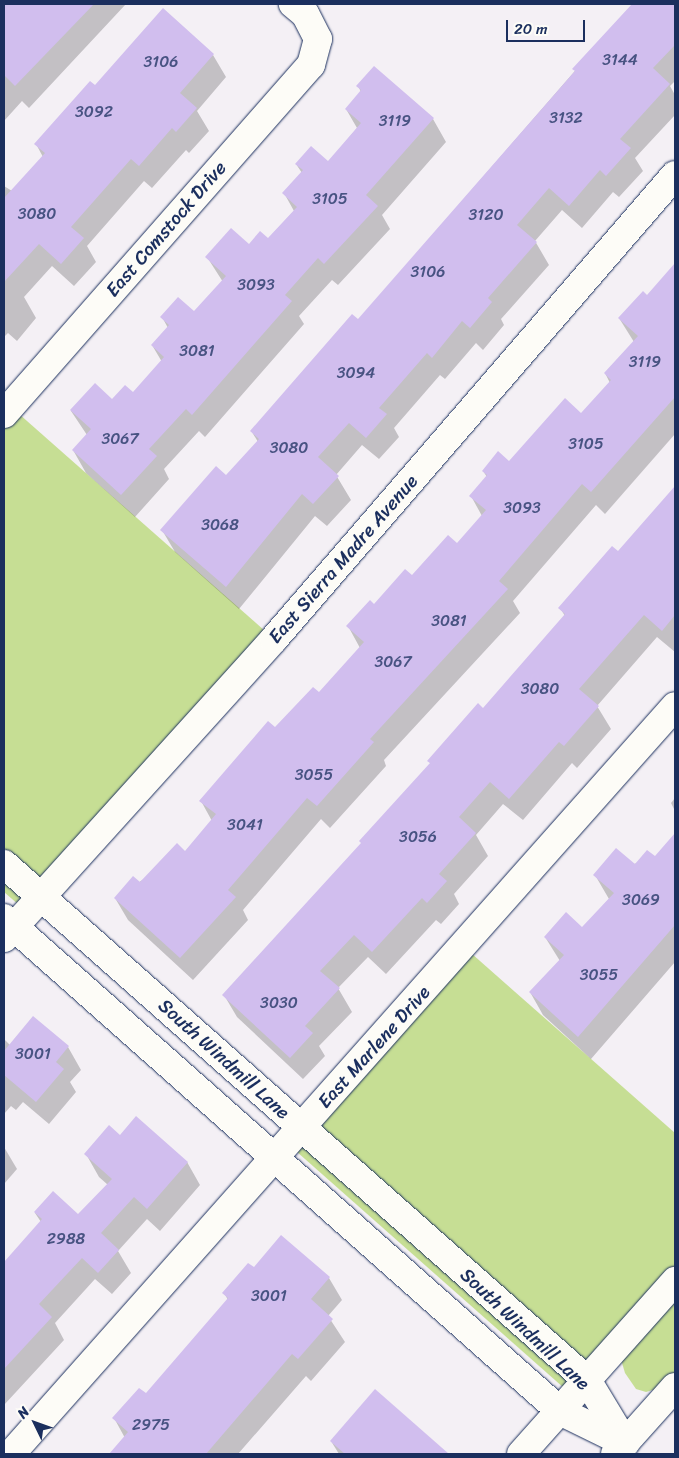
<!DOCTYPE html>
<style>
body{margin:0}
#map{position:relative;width:679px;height:1458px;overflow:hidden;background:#f4f0f5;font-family:Sriracha,sans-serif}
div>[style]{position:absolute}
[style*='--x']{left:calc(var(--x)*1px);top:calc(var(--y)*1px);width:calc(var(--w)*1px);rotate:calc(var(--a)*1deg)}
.green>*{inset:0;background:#c6de94}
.shadow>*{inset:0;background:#0003}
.building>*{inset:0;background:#d1beee}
.roads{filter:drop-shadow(0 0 1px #1b2f5e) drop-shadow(0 0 1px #1b2f5e)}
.minor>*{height:28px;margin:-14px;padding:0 14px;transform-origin:14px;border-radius:14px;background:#fdfcf7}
span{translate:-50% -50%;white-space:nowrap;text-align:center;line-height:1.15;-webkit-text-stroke:4.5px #fdfcf7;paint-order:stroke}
.number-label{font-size:16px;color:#485382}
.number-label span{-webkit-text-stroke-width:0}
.street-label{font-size:19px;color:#1b2f5e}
.frame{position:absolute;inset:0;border:5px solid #1b2f5e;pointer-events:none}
.north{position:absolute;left:10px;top:1398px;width:50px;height:50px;-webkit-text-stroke:4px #fdfcf7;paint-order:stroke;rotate:312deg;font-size:14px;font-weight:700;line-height:20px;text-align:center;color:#1b2f5e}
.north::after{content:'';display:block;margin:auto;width:18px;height:22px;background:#1b2f5e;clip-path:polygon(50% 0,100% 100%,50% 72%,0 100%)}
.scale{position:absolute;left:506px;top:20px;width:79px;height:22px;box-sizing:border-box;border:2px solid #1b2f5e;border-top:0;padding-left:6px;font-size:15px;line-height:18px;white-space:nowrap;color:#1b2f5e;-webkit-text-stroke:4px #fdfcf7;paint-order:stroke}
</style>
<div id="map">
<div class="green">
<i style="clip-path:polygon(10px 406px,274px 639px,27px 912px,4px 892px,4px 414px)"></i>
<i style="clip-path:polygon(463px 946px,675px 1133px,675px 1281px,573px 1396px,288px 1144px)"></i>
<i style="clip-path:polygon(675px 1294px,675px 1375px,666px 1386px,646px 1392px,636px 1389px,625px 1373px,620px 1356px)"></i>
</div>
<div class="shadow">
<i style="clip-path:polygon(4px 4px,126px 4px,29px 108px,22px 101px,4px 121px)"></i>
<i style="clip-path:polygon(633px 4px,675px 4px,675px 81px,670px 86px,675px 95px,675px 115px,635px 158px,643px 171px,619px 197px,613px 192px,582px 228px,562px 210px,535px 241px,549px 265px,501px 319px,504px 325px,483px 350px,476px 343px,445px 379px,440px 375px,394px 428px,399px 437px,379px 459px,362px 445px,336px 475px,351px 500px,327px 526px,315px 516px,239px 609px,175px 552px,162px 530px,226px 477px,258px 442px,252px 432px,358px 321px)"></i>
<i style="clip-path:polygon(213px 55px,226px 77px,197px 111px,209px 131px,189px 153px,186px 150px,152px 188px,144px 181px,87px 246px,96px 262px,74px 286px,52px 266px,24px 297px,36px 318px,17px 341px,8px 333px,4px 337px,4px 186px,12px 191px,43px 157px,36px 144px,95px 87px)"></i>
<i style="clip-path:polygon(374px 68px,433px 119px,446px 142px,382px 215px,390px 229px,338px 285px,332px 280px,299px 316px,304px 324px,205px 437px,199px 431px,164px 469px,169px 479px,135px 517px,86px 473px,73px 450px,87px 435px,71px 411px,133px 394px,162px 362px,152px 345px,168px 328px,162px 317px,195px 313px,223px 282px,207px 257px,268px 239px,294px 211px,284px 193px,302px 173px,296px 164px,328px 163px,357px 128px,346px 109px,361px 92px,358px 86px)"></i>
<i style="clip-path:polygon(675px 265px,675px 434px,605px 514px,596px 505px,513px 601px,520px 613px,384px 760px,386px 766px,330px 828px,321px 819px,243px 910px,248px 920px,193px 980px,128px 920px,115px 898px,185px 852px,212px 821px,201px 801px,275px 729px,319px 694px,360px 648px,348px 626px,457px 545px,482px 516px,471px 496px,487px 477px,483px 471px,509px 462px,581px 415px,610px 383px,605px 373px,634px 342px,619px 318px,647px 296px)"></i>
<i style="clip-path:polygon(675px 488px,675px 652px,657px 637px,597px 706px,611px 729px,577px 768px,572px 763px,523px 820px,503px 804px,476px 835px,488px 856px,454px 894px,459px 904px,441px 924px,436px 920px,386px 974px,368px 957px,338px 988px,352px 1012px,319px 1046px,325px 1056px,303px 1079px,237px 1017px,224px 995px,362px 844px,431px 765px,429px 761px,484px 710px,565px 616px,560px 608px,618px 553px)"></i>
<i style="clip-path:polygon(675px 798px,675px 811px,671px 803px)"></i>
<i style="clip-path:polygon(675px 835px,675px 962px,591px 1059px,543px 1015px,530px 992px,560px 961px,545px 937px,582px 929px,609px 899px,595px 875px,655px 858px)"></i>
<i style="clip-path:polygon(4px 1039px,10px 1045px,68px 1047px,81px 1070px,70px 1082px,76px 1092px,49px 1124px,23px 1102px,16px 1110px,11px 1106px,4px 1114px)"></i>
<i style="clip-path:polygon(120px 1136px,187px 1162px,200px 1185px,160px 1231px,147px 1219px,118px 1251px,131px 1273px,112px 1294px,95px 1279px,55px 1323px,64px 1340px,4px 1405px,4px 1266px,41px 1222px,35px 1213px,78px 1216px,108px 1185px,99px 1177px,86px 1154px)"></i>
<i style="clip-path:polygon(4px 1147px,17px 1169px,4px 1184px)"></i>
<i style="clip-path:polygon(254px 1269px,329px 1278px,342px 1300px,328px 1316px,345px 1342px,311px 1381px,306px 1376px,238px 1454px,111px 1454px,125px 1438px,114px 1418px,146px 1395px,228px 1300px,224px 1293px)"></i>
<i style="clip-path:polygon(331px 1441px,436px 1445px,441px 1454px,339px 1454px)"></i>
</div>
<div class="building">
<i style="clip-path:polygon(4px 4px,94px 4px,15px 86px,4px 75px)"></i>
<i style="clip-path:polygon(632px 4px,675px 4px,675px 45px,653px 68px,670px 84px,620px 139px,631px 148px,606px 176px,600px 170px,569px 206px,549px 188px,517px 225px,537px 242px,488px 298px,492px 302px,470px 328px,462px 321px,432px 358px,427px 353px,379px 408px,387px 414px,366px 438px,349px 423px,318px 457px,339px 476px,313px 504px,302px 494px,226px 587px,160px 530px,216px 466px,226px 475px,259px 439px,250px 431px,352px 314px,358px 319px,575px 71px,572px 69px)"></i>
<i style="clip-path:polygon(163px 8px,214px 54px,180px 93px,197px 108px,176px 132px,172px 128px,139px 166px,131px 159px,71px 227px,84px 238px,61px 264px,39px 244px,4px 282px,4px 198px,45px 153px,34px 144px,90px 81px,95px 85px)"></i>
<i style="clip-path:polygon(374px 66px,434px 118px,366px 195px,378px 206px,324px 264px,318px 258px,285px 295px,292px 301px,192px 415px,186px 409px,149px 449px,157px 456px,121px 495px,72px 450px,91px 429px,70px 410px,95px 383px,112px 399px,125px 385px,133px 392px,164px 357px,151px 345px,169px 325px,160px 317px,178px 297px,194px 311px,226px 276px,205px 257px,231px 228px,249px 244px,260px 231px,268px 238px,297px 207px,282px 193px,303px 170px,295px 164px,311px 146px,328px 161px,361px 123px,345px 109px,361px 90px,356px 86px)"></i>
<i style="clip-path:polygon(675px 263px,675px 397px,591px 492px,582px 484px,499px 581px,508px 589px,370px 739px,374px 742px,317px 806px,307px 798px,228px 890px,236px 897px,180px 958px,114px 898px,133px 876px,140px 882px,177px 843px,185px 851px,216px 814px,199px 801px,243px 750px,268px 721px,275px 727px,313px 687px,319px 692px,364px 642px,346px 626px,370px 600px,374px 604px,405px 569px,412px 575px,448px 535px,457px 543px,486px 510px,469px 496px,487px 475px,482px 471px,498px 451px,509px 461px,565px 398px,581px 413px,611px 380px,604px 373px,638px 336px,618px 318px,643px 291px,647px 295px)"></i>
<i style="clip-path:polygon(675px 486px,675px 615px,662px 631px,644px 615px,579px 689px,599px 706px,564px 746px,559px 742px,509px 799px,490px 782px,459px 817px,476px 833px,439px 874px,447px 881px,427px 903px,422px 898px,372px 952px,354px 935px,320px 971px,340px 988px,305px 1026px,313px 1033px,290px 1058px,222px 995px,361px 843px,359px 841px,430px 763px,427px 761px,478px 703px,483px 708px,565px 614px,558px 608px,612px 546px,618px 551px)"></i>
<i style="clip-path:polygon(675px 833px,675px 925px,578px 1037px,529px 992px,564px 955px,544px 937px,566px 912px,582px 927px,614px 893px,593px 875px,616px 848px,635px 864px,647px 850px,655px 856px)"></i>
<i style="clip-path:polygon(33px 1016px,69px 1046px,56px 1062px,64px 1069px,36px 1102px,4px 1075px,4px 1051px)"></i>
<i style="clip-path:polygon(136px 1116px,188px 1162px,147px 1209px,134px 1197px,101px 1233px,119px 1250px,98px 1273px,82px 1258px,39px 1304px,52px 1317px,4px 1369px,4px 1262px,42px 1219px,34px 1212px,53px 1191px,78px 1214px,112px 1179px,84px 1154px,109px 1125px,120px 1135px)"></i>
<i style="clip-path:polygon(281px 1235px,330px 1277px,311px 1299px,333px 1319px,298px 1359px,292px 1354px,206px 1454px,109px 1454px,128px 1432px,112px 1418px,139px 1388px,146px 1393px,228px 1298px,222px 1293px,248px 1263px,254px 1267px)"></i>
<i style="clip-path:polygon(375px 1389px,449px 1454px,345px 1454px,330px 1441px)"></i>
</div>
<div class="roads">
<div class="minor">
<i style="--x:4;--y:414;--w:465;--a:-48.7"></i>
<i style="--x:311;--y:65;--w:27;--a:-75"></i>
<i style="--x:318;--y:39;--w:28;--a:-117"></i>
<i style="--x:305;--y:14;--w:16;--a:-140"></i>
<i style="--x:4;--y:864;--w:779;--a:41.51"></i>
<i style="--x:587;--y:1380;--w:74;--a:58.9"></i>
<i style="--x:4;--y:918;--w:743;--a:41.56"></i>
<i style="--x:560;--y:1411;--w:72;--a:26.2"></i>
<i style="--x:4;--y:938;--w:403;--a:-47.9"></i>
<i style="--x:274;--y:639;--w:613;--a:-49.17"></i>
<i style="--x:11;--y:1454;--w:1000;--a:-48.4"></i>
<i style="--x:521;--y:1454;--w:232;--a:-48.3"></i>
<i style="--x:615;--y:1454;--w:90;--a:-48.2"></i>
</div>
</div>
<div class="number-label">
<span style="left:620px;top:60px">3144</span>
<span style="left:161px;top:62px">3106</span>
<span style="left:94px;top:112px">3092</span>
<span style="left:566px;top:118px">3132</span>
<span style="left:395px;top:121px">3119</span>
<span style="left:330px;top:199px">3105</span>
<span style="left:37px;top:214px">3080</span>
<span style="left:486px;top:215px">3120</span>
<span style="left:428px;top:272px">3106</span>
<span style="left:256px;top:285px">3093</span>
<span style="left:197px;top:351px">3081</span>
<span style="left:645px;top:362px">3119</span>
<span style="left:356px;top:373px">3094</span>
<span style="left:120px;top:439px">3067</span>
<span style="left:586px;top:444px">3105</span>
<span style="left:289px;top:448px">3080</span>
<span style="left:522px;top:508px">3093</span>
<span style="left:220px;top:525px">3068</span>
<span style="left:449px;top:621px">3081</span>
<span style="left:393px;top:662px">3067</span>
<span style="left:540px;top:689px">3080</span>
<span style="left:314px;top:775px">3055</span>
<span style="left:245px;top:825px">3041</span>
<span style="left:418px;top:837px">3056</span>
<span style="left:641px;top:900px">3069</span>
<span style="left:599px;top:975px">3055</span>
<span style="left:279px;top:1003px">3030</span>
<span style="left:33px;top:1054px">3001</span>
<span style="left:66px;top:1239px">2988</span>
<span style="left:269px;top:1296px">3001</span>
<span style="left:151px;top:1425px">2975</span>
</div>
<div class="street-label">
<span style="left:166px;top:229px;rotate:-49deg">East Comstock Drive</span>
<span style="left:343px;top:559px;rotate:-49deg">East Sierra Madre Avenue</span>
<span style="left:374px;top:1047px;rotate:-48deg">East Marlene Drive</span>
<span style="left:224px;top:1059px;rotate:42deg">South Windmill Lane</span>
<span style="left:525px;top:1329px;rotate:43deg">South Windmill Lane</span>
</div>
<div class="frame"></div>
<div class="north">N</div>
<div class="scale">20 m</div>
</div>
